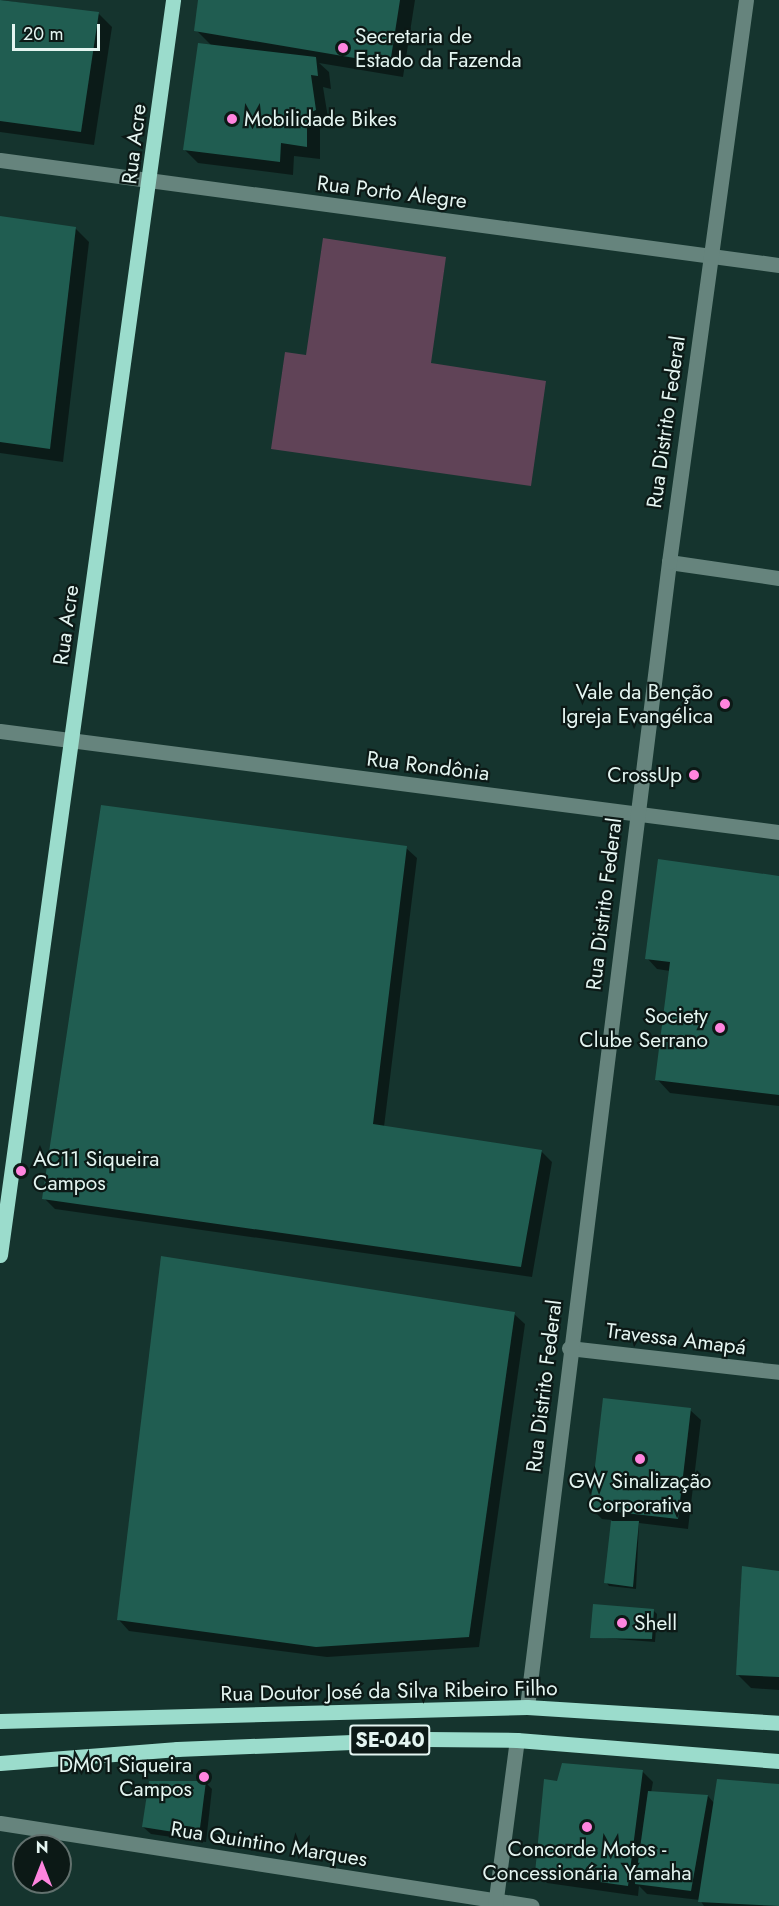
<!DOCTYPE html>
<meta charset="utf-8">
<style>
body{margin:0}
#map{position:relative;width:779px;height:1906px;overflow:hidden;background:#15342e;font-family:Jost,sans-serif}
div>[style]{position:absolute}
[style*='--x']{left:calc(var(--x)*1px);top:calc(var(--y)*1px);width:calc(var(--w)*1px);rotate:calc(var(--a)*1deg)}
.green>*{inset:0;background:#604357}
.shadow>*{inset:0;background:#0007}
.building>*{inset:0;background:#205d51}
.minor>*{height:15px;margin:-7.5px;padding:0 7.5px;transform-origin:7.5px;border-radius:7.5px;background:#66847d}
.major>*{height:15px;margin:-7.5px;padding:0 7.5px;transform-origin:7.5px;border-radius:7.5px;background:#9bdccc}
.dots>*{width:16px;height:16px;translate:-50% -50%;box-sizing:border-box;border:3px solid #0c1916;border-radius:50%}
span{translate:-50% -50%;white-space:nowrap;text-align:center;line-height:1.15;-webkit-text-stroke:4.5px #0c1916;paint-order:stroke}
.shield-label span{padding:2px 4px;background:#0c1916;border:2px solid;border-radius:4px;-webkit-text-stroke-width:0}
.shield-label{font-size:20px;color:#e4f5f1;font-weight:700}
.poi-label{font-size:21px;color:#e4f5f1}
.left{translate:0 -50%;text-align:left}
.right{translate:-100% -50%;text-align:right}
.street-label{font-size:21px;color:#e4f5f1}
.north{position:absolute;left:12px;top:1834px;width:60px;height:60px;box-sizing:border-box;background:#0c1916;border:2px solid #62716e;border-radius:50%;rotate:0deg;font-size:16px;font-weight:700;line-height:24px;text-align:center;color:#e4f5f1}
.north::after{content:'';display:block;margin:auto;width:21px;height:27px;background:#ff85df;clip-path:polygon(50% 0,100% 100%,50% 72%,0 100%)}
.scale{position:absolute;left:12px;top:24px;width:88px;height:27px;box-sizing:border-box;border:3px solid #e4f5f1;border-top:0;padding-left:8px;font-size:18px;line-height:21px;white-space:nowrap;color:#e4f5f1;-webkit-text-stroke:4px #0c1916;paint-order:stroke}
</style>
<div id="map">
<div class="green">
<i style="clip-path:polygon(323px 238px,446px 257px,431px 363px,546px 381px,531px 486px,271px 449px,285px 352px,306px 355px)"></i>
</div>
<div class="shadow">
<i style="clip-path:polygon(0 0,98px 13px,112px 27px,94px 145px,0 132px)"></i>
<i style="clip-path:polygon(200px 0,415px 0,403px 77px,319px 63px,329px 72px,331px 89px,323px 87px,329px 124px,320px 128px,320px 159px,294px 156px,293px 175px,198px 163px,184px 149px,212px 46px,196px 30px)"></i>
<i style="clip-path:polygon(0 217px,75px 228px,89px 242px,63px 462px,0 453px)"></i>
<i style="clip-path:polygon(406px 848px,417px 858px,384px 1127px,541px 1151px,552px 1162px,532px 1277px,55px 1209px,44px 1198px)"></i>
<i style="clip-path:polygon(779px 878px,779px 1106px,670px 1093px,657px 1079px,670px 971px,657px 969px,647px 958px)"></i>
<i style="clip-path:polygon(514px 1314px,525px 1324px,479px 1647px,327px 1657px,129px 1631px,119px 1620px)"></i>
<i style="clip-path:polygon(690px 1410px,701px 1420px,688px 1529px,639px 1523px,636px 1589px,609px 1586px,606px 1582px,612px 1520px,602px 1519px,591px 1508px)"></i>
<i style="clip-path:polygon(779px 1572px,779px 1690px,751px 1688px,738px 1675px)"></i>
<i style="clip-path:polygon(654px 1611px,657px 1614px,655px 1642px,591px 1637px)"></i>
<i style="clip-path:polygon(642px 1771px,653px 1782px,651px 1793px,708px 1796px,714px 1803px,779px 1786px,779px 1906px,704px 1906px,700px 1900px,647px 1894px,639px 1886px,638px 1896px,547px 1883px,536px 1872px,558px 1783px)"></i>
<i style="clip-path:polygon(205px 1782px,212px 1789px,206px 1842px,151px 1834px,143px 1827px)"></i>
</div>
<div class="building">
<i style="clip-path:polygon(0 0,99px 12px,81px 132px,0 121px)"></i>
<i style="clip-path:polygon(198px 0,400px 0,390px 64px,194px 31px)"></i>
<i style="clip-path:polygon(198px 43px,316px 57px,318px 76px,311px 75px,316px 110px,307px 114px,307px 147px,281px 143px,280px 162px,183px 150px)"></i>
<i style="clip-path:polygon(0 216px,76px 227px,50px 449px,0 442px)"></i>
<i style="clip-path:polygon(101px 805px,407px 846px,373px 1124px,542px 1150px,521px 1267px,42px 1199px)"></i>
<i style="clip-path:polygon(658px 859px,779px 876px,779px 1095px,655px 1080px,670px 962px,645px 959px)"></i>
<i style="clip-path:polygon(161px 1256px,515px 1312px,469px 1637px,316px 1647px,117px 1620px)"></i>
<i style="clip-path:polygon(603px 1398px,691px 1408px,678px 1519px,590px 1509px)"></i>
<i style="clip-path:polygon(611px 1521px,639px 1521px,633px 1587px,604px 1583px)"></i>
<i style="clip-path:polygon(742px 1566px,779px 1571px,779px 1677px,736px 1675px)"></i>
<i style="clip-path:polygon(593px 1604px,654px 1609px,652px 1639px,590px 1638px)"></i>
<i style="clip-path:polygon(562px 1763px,643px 1770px,628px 1886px,535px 1873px,544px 1779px,557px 1781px)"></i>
<i style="clip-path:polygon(717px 1779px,779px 1784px,779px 1906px,698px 1902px)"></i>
<i style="clip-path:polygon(149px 1781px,206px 1781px,199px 1836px,142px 1827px)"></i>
<i style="clip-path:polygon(648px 1791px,708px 1795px,691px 1891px,635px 1884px)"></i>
</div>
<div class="minor">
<i style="--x:0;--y:160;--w:786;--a:7.68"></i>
<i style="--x:669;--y:562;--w:111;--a:8.3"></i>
<i style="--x:0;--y:731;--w:786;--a:7.39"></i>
<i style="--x:569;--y:1348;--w:211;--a:6.5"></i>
<i style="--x:527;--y:1707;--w:1154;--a:-82.93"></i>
<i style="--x:669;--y:562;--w:567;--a:-82.2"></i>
<i style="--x:0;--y:1823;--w:538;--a:8.87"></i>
<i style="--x:495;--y:1906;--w:167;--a:-82.5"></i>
</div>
<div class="major">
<i style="--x:0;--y:1255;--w:1267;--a:-82.15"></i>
<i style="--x:0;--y:1721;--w:527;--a:-1.52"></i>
<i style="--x:527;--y:1707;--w:253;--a:3.6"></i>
<i style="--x:0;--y:1763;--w:178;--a:-4.5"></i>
<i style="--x:177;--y:1749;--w:249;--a:-2.3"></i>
<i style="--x:426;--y:1739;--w:91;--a:0.6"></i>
<i style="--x:517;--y:1740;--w:263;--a:4.6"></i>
</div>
<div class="dots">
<i style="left:343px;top:48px;background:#ff85df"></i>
<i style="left:232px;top:119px;background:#ff85df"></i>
<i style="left:725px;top:704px;background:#ff85df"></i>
<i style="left:694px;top:775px;background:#ff85df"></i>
<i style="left:720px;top:1028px;background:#ff85df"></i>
<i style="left:21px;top:1171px;background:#ff85df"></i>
<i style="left:640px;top:1459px;background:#ff85df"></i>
<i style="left:622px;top:1623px;background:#ff85df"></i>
<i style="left:204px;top:1777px;background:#ff85df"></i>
<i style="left:587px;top:1827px;background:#ff85df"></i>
</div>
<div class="shield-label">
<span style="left:390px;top:1740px">SE-040</span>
</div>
<div class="poi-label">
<span class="left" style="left:355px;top:48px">Secretaria de<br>Estado da Fazenda</span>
<span class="left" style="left:244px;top:119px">Mobilidade Bikes</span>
<span class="right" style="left:713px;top:704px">Vale da Benção<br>Igreja Evangélica</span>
<span class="right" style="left:682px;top:775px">CrossUp</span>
<span class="right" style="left:708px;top:1028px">Society<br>Clube Serrano</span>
<span class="left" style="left:33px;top:1171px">AC11 Siqueira<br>Campos</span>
<span style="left:640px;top:1493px">GW Sinalização<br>Corporativa</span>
<span class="left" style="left:634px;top:1623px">Shell</span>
<span class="right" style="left:192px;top:1777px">DM01 Siqueira<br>Campos</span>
<span style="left:587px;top:1861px">Concorde Motos -<br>Concessionária Yamaha</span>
</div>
<div class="street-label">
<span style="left:134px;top:144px;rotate:-83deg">Rua Acre</span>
<span style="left:392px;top:192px;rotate:7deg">Rua Porto Alegre</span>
<span style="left:666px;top:422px;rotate:-82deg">Rua Distrito Federal</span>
<span style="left:66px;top:625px;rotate:-82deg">Rua Acre</span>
<span style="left:428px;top:766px;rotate:7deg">Rua Rondônia</span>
<span style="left:604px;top:904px;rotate:-83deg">Rua Distrito Federal</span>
<span style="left:676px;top:1339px;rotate:7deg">Travessa Amapá</span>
<span style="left:544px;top:1386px;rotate:-83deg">Rua Distrito Federal</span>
<span style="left:389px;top:1691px;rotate:-1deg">Rua Doutor José da Silva Ribeiro Filho</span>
<span style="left:269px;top:1844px;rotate:9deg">Rua Quintino Marques</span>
</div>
<div class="north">N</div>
<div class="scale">20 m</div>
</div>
